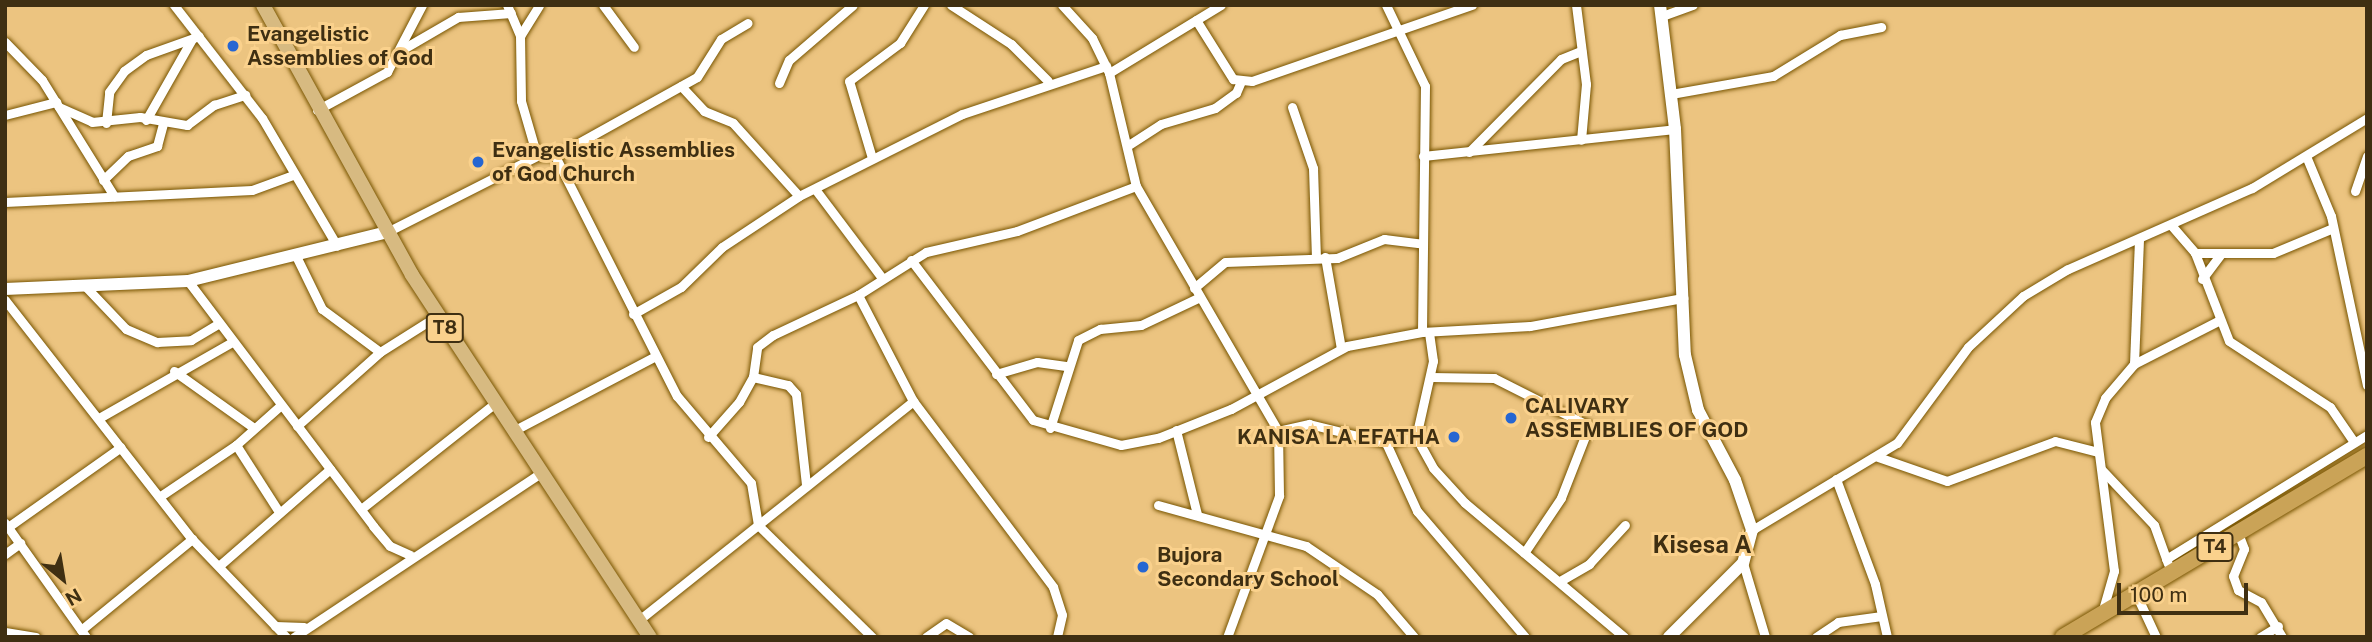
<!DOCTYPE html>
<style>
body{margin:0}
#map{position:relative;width:2372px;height:642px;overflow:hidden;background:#ecc480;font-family:"Public Sans",sans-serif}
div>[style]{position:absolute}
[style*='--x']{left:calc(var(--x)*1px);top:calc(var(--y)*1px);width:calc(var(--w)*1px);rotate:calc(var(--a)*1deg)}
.roads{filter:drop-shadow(0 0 2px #785500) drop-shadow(0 0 2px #785500)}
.minor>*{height:9px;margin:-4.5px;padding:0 4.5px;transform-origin:4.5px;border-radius:4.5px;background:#fff}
.tertiary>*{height:12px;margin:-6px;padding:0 6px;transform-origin:6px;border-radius:6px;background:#fff}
.primary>*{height:14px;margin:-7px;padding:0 7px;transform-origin:7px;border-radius:7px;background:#d7ba81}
.trunk>*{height:16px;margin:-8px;padding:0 8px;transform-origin:8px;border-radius:8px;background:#caa357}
.dots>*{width:19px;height:19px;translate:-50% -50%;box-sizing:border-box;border:4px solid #fad18c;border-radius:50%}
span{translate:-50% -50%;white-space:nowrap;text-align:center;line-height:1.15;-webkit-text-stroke:6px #fad18c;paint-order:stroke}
.shield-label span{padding:2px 5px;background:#fad18c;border:2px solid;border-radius:5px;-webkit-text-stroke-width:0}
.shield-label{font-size:19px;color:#3f2f12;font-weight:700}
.poi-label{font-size:21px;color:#3f2f12;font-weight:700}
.left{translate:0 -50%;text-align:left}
.right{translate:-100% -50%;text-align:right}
.quarter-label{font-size:24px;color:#3f2f12;font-weight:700}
.frame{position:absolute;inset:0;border:7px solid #3f2f12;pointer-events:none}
.north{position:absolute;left:28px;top:544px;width:70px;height:70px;-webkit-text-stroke:5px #fad18c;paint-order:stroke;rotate:150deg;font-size:19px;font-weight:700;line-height:28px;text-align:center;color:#3f2f12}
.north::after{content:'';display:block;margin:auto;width:24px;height:32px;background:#3f2f12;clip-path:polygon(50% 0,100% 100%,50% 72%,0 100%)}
.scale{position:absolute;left:2117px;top:583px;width:131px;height:32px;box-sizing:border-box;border:4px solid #3f2f12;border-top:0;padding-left:9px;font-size:21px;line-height:24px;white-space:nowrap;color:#3f2f12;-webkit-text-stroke:5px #fad18c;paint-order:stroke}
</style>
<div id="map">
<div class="roads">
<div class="minor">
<i style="--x:174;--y:5;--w:143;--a:52.1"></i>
<i style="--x:262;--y:118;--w:148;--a:59.6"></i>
<i style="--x:507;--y:5;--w:34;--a:67"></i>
<i style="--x:520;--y:36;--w:65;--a:89.1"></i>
<i style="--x:521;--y:101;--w:57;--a:73.8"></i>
<i style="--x:603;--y:5;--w:52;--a:53.6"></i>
<i style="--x:951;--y:5;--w:72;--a:33"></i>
<i style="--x:1011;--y:44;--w:52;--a:45"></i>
<i style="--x:1062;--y:5;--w:45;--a:47.7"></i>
<i style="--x:1092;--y:38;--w:39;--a:64"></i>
<i style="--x:1109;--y:73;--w:116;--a:76.6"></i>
<i style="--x:1136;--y:186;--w:283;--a:59.9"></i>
<i style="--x:1278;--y:431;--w:65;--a:89.1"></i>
<i style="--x:1279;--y:496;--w:150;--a:110.2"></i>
<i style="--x:1386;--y:5;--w:90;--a:64.3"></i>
<i style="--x:1425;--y:86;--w:246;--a:90.7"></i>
<i style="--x:1576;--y:5;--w:80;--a:82.8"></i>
<i style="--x:1586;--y:84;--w:56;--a:95.1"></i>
<i style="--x:1662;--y:16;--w:33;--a:-20"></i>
<i style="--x:1196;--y:20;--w:70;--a:57.9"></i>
<i style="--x:1233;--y:79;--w:19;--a:6"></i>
<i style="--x:1252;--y:81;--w:233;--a:-19.1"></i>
<i style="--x:520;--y:36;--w:36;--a:-58"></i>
<i style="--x:5;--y:42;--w:53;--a:45.8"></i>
<i style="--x:42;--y:80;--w:137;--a:58.2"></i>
<i style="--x:403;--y:49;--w:64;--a:-30.2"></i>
<i style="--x:458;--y:17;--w:53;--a:-4.3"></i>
<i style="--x:1109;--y:73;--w:131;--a:-31.3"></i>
<i style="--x:779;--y:83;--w:25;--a:-67"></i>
<i style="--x:789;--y:60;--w:84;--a:-40.7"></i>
<i style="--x:681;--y:86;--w:34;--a:47"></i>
<i style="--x:704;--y:111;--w:31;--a:22"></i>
<i style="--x:733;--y:123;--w:98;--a:47.9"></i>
<i style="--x:1671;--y:94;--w:104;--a:-10"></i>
<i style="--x:1773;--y:76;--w:79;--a:-31.5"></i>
<i style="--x:1840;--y:35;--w:42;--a:-11"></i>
<i style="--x:59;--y:107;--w:36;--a:24"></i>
<i style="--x:92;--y:122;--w:48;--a:-5.9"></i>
<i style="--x:140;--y:117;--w:48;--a:9.7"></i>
<i style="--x:187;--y:125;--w:34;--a:-37"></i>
<i style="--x:214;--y:105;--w:33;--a:-18"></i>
<i style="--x:1292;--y:107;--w:65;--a:71"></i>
<i style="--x:1313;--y:168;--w:89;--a:88.1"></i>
<i style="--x:317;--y:110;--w:80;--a:-28.5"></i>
<i style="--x:387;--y:72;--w:76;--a:-62.4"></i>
<i style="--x:5;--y:115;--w:53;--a:-14.3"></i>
<i style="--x:146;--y:120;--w:93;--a:-60.4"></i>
<i style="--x:106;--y:123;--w:31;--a:-84"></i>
<i style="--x:109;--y:92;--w:26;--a:-54"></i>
<i style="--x:124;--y:71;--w:27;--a:-36"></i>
<i style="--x:146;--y:55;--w:56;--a:-19.7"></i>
<i style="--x:1127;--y:146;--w:40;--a:-32.9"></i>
<i style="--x:1161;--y:124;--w:56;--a:-16.5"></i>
<i style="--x:1215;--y:108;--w:26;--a:-36"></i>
<i style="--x:1236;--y:93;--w:13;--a:-67"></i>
<i style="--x:1469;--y:152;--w:131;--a:-45.3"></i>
<i style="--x:1561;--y:59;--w:22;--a:-22"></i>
<i style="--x:555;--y:156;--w:162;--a:-29.1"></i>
<i style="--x:697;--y:77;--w:45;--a:-57.7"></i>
<i style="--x:721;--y:39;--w:31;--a:-31"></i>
<i style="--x:1423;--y:156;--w:253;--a:-6.1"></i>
<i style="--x:2306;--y:156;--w:65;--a:67.4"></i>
<i style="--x:2331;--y:216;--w:173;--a:78"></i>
<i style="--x:872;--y:158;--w:80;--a:-106.6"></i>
<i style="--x:849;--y:81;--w:64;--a:-36.7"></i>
<i style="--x:900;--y:43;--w:45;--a:-57.7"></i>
<i style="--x:103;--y:180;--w:35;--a:-44"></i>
<i style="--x:128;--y:156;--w:31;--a:-19"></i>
<i style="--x:157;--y:146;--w:23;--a:-75"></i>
<i style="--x:815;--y:189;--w:111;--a:53"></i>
<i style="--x:2355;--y:191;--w:37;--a:-71"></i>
<i style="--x:5;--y:202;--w:247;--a:-2.8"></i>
<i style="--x:252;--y:190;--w:44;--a:-20.1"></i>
<i style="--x:2171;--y:225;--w:37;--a:49"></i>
<i style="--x:2195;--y:253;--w:94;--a:68.9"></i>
<i style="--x:2229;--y:341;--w:121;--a:33.2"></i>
<i style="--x:2330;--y:407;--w:42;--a:55.6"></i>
<i style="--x:387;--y:232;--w:168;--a:-26.9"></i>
<i style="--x:537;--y:156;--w:18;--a:0"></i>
<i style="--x:555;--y:156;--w:269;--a:63.1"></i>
<i style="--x:677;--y:396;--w:114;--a:49.6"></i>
<i style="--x:751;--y:483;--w:43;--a:80.5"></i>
<i style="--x:758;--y:525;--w:160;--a:44.5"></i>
<i style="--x:2195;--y:253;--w:78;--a:0"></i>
<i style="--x:2273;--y:253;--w:65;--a:-22.6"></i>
<i style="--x:296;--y:256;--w:59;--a:63.9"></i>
<i style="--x:322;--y:309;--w:72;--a:36.6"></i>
<i style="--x:1325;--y:257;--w:93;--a:80.1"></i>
<i style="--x:911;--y:260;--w:201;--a:52.7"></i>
<i style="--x:1033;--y:420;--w:91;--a:15.9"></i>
<i style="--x:1121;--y:445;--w:38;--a:-11"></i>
<i style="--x:1158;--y:438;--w:79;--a:-21.7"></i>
<i style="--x:1231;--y:409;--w:132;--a:-28.5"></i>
<i style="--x:1347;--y:346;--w:76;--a:-10.6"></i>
<i style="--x:1422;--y:332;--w:108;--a:-3.2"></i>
<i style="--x:1530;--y:326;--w:156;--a:-10.4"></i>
<i style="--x:2202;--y:279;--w:30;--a:-53"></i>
<i style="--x:188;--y:281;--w:307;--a:52.9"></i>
<i style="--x:373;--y:526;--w:26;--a:50"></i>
<i style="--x:390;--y:546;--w:22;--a:24"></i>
<i style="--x:86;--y:287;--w:58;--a:46.4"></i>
<i style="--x:126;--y:329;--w:34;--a:23"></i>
<i style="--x:157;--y:342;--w:34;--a:-3"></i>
<i style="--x:191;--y:340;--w:31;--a:-31"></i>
<i style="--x:1194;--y:288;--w:40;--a:-40"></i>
<i style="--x:1225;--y:262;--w:112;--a:-2"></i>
<i style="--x:1337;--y:258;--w:51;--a:-22"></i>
<i style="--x:1384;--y:239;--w:38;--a:7"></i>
<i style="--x:858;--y:295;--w:119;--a:62.6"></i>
<i style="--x:913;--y:401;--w:233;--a:53"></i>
<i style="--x:1053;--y:587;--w:29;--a:72"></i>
<i style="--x:1062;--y:615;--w:23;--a:103"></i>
<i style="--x:5;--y:300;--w:303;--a:52"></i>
<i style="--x:192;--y:539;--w:136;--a:46.2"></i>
<i style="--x:633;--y:314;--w:55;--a:-29.4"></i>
<i style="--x:681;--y:287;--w:57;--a:-44.3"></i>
<i style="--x:722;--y:247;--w:92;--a:-33.5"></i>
<i style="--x:799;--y:196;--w:182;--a:-26.7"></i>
<i style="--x:962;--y:114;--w:152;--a:-18.4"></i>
<i style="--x:2134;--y:364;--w:94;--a:-27.1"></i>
<i style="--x:174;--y:371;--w:98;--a:35.5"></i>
<i style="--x:996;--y:374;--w:43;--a:-16.3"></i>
<i style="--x:1037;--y:362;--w:29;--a:8"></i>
<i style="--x:753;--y:377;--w:36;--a:13"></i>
<i style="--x:788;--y:385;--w:12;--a:48"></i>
<i style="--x:796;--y:394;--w:91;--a:83.7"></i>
<i style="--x:1431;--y:377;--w:63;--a:0.9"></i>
<i style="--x:1494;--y:378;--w:106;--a:26.8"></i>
<i style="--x:1589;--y:426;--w:77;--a:111.3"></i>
<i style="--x:1561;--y:498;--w:66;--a:123.9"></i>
<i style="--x:99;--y:418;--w:153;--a:-29.7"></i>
<i style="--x:297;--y:426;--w:111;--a:-41.7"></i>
<i style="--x:380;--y:352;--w:67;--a:-32.3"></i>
<i style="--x:1050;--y:428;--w:92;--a:-72.3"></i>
<i style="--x:1078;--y:340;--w:25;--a:-27"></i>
<i style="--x:1100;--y:329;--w:41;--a:-5.6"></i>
<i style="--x:1141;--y:325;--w:65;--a:-25.4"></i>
<i style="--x:1176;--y:430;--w:87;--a:76"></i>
<i style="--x:513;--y:431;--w:159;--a:-27.7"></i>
<i style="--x:1278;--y:431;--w:32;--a:-13"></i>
<i style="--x:1309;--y:424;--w:79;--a:13.9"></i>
<i style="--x:1386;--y:443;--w:75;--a:65.5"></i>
<i style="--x:1417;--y:511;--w:166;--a:49.4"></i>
<i style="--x:708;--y:437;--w:47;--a:-48.5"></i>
<i style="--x:739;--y:402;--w:29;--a:-61"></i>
<i style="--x:753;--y:377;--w:30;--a:-82"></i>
<i style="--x:757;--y:347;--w:20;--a:-37"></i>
<i style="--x:773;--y:335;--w:94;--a:-25.2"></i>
<i style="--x:858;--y:295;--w:80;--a:-32.3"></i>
<i style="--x:926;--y:252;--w:93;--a:-13"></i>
<i style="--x:1017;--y:231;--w:127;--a:-20.7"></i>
<i style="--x:1416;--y:437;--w:78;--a:-77.4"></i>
<i style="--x:1433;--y:361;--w:29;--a:-98"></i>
<i style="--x:1386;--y:443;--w:31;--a:-11"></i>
<i style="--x:1416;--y:437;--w:35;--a:61"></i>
<i style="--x:1433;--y:468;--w:47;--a:47.6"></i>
<i style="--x:1465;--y:503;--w:208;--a:40.1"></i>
<i style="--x:236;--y:445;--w:80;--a:57.3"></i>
<i style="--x:1878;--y:457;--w:73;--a:19.2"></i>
<i style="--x:1947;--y:481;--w:115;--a:-20.3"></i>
<i style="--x:2055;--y:441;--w:44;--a:14.3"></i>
<i style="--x:2102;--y:470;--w:76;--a:46.6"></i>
<i style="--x:2154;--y:525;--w:41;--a:70.3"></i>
<i style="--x:1836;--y:479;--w:112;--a:69.6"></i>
<i style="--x:1875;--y:584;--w:54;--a:77.2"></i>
<i style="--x:162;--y:495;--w:89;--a:-34"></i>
<i style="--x:236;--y:445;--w:60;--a:-41.6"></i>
<i style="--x:1158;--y:505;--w:154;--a:15.5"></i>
<i style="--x:1306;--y:546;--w:86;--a:34.1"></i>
<i style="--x:1377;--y:594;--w:57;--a:49.3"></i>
<i style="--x:361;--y:509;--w:169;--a:-38.3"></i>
<i style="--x:5;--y:523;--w:140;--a:54.6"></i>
<i style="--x:8;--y:527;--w:138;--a:-35.3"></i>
<i style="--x:1752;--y:530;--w:169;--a:-31"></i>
<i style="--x:1897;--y:443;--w:119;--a:-53.5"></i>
<i style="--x:1968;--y:347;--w:75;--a:-42.8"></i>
<i style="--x:2023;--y:296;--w:52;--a:-31"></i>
<i style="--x:2068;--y:269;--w:201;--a:-23.8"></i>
<i style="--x:2252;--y:188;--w:135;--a:-31.3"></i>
<i style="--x:2238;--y:533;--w:17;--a:69"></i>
<i style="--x:2244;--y:549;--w:29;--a:112"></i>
<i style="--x:2233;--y:576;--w:15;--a:70"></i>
<i style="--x:2238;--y:590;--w:26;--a:28"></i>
<i style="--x:2261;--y:602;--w:41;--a:59"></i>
<i style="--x:5;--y:554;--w:19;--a:-36"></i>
<i style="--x:2166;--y:559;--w:236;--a:-31.7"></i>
<i style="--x:1743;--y:563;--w:77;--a:73.4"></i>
<i style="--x:220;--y:565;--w:146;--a:-41.1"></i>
<i style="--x:1560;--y:581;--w:34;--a:-30"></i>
<i style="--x:1589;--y:564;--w:53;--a:-47.3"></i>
<i style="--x:2136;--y:594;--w:47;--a:65.1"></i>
<i style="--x:2102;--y:613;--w:44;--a:-74.1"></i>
<i style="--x:2114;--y:571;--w:150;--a:-97.3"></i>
<i style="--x:2095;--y:422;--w:26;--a:-67"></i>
<i style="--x:2105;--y:398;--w:45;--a:-49.5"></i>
<i style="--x:2134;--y:364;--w:125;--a:-87.7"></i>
<i style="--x:639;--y:620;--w:351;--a:-38.6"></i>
<i style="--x:275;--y:626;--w:29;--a:2"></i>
<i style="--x:81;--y:630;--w:144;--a:-39.3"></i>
<i style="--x:5;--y:632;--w:31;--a:9"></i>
<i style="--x:294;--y:637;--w:298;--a:-33.6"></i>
<i style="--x:926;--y:637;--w:24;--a:-35"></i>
<i style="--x:946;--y:623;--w:27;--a:31"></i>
<i style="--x:1816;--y:637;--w:27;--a:-34"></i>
<i style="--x:1838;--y:622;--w:44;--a:-7.8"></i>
<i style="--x:2260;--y:637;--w:21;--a:-31"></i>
</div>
<div class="tertiary">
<i style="--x:1660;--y:5;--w:125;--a:83.1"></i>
<i style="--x:1675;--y:129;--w:226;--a:87.5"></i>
<i style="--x:1685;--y:355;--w:57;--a:76.7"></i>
<i style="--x:1698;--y:410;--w:79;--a:62.1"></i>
<i style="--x:1735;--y:480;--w:53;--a:71.2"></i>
<i style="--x:1752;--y:530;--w:34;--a:105"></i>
<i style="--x:1743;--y:563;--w:105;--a:135"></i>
<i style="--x:5;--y:289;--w:183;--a:-2.5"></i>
<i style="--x:188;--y:281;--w:205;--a:-13.8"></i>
</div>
<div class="primary">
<i style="--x:263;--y:5;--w:308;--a:61.1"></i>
<i style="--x:412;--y:275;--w:433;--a:56.7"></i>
</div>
<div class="trunk">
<i style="--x:2063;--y:637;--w:354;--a:-30.8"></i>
</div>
</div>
<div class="dots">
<i style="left:233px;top:46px;background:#2666d2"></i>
<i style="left:478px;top:162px;background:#2666d2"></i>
<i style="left:1511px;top:418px;background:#2666d2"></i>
<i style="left:1454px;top:437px;background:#2666d2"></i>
<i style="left:1143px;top:567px;background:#2666d2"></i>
</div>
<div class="shield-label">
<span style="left:445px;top:328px">T8</span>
<span style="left:2215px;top:547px">T4</span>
</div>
<div class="poi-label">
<span class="left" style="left:247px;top:46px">Evangelistic<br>Assemblies of God</span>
<span class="left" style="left:492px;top:162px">Evangelistic Assemblies<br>of God Church</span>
<span class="left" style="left:1525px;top:418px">CALIVARY<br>ASSEMBLIES OF GOD</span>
<span class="right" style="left:1440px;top:437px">KANISA LA EFATHA</span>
<span class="left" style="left:1157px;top:567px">Bujora<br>Secondary School</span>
</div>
<div class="quarter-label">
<span style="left:1702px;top:545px">Kisesa A</span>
</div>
<div class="frame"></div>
<div class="north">N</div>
<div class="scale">100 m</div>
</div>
